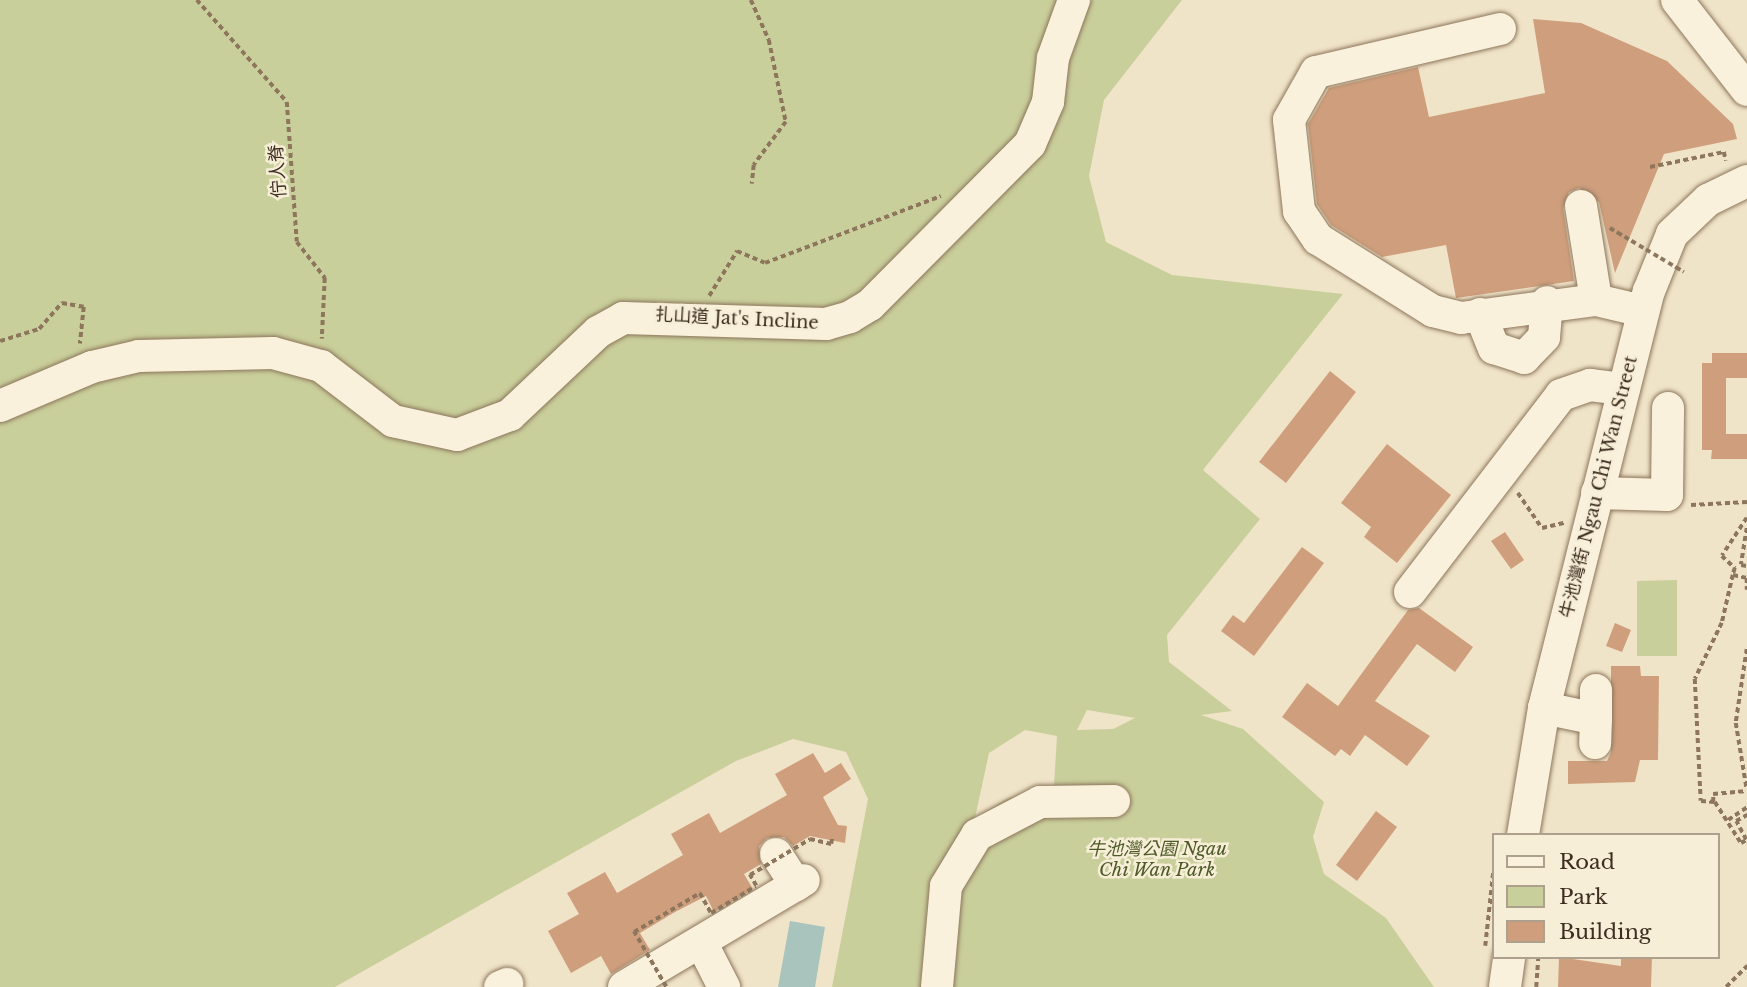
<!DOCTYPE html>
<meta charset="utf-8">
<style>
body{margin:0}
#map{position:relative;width:1747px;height:987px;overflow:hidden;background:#f0e4c8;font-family:"Libre Baskerville","Noto Sans TC",serif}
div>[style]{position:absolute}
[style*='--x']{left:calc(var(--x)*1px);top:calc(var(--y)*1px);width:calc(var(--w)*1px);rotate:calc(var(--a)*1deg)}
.green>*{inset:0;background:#c9cf9b}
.water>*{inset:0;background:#a9c4bc}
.building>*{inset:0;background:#cf9f7d}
.path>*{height:3.5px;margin-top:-1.75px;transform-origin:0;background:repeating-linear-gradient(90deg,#8d765c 0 5px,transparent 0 8.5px)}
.roads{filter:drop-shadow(0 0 2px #8d765c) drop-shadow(0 0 2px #8d765c)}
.minor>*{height:32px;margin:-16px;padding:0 16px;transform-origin:16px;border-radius:16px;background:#faf1dc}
.path-bridge>*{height:3.5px;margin-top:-1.75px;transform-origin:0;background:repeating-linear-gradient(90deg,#8d765c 0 5px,transparent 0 8.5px)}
span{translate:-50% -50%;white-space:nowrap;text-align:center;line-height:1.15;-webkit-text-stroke:5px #f7eed8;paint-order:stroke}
.street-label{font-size:18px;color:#3d2e20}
.park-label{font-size:18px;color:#4d5a26;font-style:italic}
.legend{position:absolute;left:1492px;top:833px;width:228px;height:126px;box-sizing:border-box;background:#f7eed8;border:2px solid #ada18e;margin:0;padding:9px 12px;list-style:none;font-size:21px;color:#3d2e20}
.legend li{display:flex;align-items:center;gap:14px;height:35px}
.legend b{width:35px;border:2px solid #ada18e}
</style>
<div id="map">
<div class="green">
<i style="clip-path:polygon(evenodd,0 0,1182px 0,1104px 100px,1089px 176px,1106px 242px,1172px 275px,1343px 294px,1203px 470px,1260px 519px,1167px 635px,1169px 662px,1232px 711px,1201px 715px,1243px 729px,1324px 802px,1313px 837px,1324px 874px,1386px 918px,1434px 987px,832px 987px,868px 799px,846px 752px,793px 739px,736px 761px,335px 987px,0 987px,0 0,1087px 710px,1135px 718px,1113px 729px,1077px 730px,1087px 710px,0 0,1025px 730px,1057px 736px,1054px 785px,1006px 799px,975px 818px,989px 753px,1025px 730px)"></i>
<i style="clip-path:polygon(1677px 580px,1677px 656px,1637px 656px,1637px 581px)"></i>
</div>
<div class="water">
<i style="clip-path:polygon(790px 921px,825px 927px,815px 987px,778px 987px)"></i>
</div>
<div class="building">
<i style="clip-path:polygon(1533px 19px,1581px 23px,1667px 61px,1733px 124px,1737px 139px,1664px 154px,1615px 273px,1599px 202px,1579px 188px,1569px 192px,1563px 208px,1574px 281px,1456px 298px,1446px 245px,1382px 257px,1331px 225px,1317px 204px,1308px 124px,1329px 88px,1418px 67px,1429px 117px,1545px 93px)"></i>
<i style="clip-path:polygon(1712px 353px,1747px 353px,1747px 378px,1726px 378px,1726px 434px,1747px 434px,1747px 459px,1711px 459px,1712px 450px,1702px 450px,1702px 363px,1712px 363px)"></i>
<i style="clip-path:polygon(1330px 371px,1356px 392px,1286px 483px,1259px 462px)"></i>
<i style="clip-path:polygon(1387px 444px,1451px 495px,1397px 563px,1364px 537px,1371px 527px,1341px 503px)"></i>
<i style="clip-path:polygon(1505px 532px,1524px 560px,1511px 569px,1491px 541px)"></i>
<i style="clip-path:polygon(1302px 547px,1324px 563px,1254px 656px,1221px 631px,1233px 615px,1244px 623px)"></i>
<i style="clip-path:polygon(1419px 608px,1473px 647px,1455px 672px,1417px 644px,1375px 701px,1430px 736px,1407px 766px,1365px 735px,1350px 756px,1341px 749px,1335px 756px,1282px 717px,1307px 683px,1338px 706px,1408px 610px)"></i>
<i style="clip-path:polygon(1615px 623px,1631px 630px,1622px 652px,1606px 646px)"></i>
<i style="clip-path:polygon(1611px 666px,1640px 666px,1641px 676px,1659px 676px,1658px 760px,1640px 760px,1635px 782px,1568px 784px,1568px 761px,1607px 761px,1611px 752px)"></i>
<i style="clip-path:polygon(813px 753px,825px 773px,841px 763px,851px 779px,823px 797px,838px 825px,847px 826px,845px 843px,810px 836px,793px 846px,784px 837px,767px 838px,759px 846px,761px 864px,744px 874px,753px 889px,714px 912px,706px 896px,675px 912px,640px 933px,650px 950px,611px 974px,601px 956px,571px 973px,548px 931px,579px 914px,567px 893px,605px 872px,617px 893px,683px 855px,671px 834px,709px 813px,720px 833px,787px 795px,775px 774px)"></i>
<i style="clip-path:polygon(1376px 811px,1397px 827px,1357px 881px,1336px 865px)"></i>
<i style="clip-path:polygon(1559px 957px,1621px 966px,1621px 957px,1652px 957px,1651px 987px,1558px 987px)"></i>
</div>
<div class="path">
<i style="--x:197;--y:0;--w:136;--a:48.6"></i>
<i style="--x:287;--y:102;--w:140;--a:85.9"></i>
<i style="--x:297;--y:242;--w:46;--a:52.1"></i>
<i style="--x:325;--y:278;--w:61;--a:92.8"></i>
<i style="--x:751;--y:0;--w:44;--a:65.8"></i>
<i style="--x:769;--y:40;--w:84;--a:78.3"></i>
<i style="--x:786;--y:122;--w:54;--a:126.7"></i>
<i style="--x:754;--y:165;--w:19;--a:96"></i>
<i style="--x:1650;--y:167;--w:76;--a:-11.5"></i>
<i style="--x:1724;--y:152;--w:9;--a:77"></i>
<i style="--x:709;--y:296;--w:53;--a:-58.1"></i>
<i style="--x:737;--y:251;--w:30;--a:23"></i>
<i style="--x:765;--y:263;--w:188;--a:-20.8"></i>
<i style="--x:0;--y:341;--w:41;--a:-17.1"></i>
<i style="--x:39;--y:329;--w:35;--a:-49"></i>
<i style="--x:62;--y:303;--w:22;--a:10"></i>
<i style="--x:84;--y:307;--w:37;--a:96"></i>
<i style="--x:1518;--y:493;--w:42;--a:55.6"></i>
<i style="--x:1542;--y:528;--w:23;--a:-13"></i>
<i style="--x:1691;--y:505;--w:56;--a:-3.1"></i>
<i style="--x:1747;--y:518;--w:45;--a:123.3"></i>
<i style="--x:1722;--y:556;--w:18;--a:43"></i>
<i style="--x:1735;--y:568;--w:7;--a:106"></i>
<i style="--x:1733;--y:575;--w:49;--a:102.9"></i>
<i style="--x:1722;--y:623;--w:62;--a:115.7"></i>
<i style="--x:1695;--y:679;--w:122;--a:87.2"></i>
<i style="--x:1701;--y:801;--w:14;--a:4"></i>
<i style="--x:1715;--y:802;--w:49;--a:57.6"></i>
<i style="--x:1741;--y:843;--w:6;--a:-31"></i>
<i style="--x:1746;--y:840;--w:21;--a:-118"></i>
<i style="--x:1736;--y:821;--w:13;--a:-29"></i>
<i style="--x:1747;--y:528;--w:37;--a:99"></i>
<i style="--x:1741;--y:565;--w:6;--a:9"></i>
<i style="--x:1733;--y:575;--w:14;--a:12"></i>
<i style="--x:1747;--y:578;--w:12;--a:90"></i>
<i style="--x:1747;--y:649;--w:75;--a:98.5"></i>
<i style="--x:1736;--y:723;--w:68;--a:80.7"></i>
<i style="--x:1713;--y:802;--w:8;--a:-90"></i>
<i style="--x:1713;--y:794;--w:34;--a:-5"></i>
<i style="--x:1728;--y:820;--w:23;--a:-34"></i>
<i style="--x:1485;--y:946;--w:74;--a:-83.8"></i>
<i style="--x:1536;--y:987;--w:30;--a:-86"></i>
<i style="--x:1726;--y:987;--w:30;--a:-45"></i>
</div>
<div class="roads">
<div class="minor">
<i style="--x:1677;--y:0;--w:114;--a:52.1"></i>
<i style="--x:1500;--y:29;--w:189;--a:166.8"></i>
<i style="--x:1316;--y:72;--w:55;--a:119.4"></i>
<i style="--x:1289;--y:120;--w:92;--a:83.7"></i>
<i style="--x:1299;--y:211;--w:34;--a:56"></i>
<i style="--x:1318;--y:239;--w:136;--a:32.1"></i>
<i style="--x:1433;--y:311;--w:29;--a:14"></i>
<i style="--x:1461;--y:318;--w:136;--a:-7.6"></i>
<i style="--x:1596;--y:300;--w:48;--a:13.2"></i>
<i style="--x:1581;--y:206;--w:95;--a:80.9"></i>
<i style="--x:1480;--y:314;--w:37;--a:68"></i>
<i style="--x:1494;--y:348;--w:32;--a:18"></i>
<i style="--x:1524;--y:358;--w:29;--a:-46"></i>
<i style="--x:1544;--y:337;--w:35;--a:-85"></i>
<i style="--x:0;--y:406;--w:100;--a:-23"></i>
<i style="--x:92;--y:367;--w:48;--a:-13.2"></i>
<i style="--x:139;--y:356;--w:134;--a:-1.3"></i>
<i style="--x:273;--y:353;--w:50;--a:15.2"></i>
<i style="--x:321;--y:366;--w:91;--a:37.4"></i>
<i style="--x:393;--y:421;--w:66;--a:12.3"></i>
<i style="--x:457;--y:435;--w:57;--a:-20.7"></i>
<i style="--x:510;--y:415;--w:121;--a:-43.3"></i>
<i style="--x:598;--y:332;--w:29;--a:-29"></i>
<i style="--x:623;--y:318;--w:203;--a:1.7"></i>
<i style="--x:826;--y:324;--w:25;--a:-16"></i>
<i style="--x:850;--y:317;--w:23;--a:-31"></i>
<i style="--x:870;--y:305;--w:227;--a:-45.2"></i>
<i style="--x:1030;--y:144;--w:46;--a:-66.8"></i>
<i style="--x:1048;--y:102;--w:44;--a:-83.5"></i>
<i style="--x:1053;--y:58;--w:62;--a:-70.1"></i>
<i style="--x:1597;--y:493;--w:70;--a:1.6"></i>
<i style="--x:1667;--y:495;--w:87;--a:-89.3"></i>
<i style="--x:1410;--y:592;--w:248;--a:-52.5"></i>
<i style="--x:1561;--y:395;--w:31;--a:-19"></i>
<i style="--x:1590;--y:385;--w:34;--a:7"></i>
<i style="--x:1544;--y:708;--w:53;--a:11.9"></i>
<i style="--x:1596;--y:719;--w:24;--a:92"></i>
<i style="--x:1596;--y:719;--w:29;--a:-90"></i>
<i style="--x:1523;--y:835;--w:129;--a:-80.6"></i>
<i style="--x:1544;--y:708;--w:430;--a:-75.9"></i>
<i style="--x:1649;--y:291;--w:61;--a:-68"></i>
<i style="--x:1672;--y:234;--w:50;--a:-43.4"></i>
<i style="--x:1708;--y:200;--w:43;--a:-26"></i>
<i style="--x:776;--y:854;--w:37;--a:57"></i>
<i style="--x:701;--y:942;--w:51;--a:62.9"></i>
<i style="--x:500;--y:987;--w:8;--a:-23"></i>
<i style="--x:624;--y:987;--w:209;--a:-30.7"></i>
<i style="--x:937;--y:987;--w:101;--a:-84.9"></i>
<i style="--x:946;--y:886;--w:60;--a:-58.7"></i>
<i style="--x:977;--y:835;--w:71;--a:-27.6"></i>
<i style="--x:1040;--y:802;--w:74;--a:-0.8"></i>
<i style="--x:1505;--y:987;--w:30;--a:-82"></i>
</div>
</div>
<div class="path-bridge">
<i style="--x:1610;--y:228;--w:86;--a:30.7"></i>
<i style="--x:666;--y:987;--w:64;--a:-120.2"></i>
<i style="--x:634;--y:932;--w:77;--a:-30.6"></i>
<i style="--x:700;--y:893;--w:23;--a:61"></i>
<i style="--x:711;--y:913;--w:52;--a:-31"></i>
<i style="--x:756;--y:886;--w:13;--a:-119"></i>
<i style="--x:750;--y:875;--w:70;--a:-31"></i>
<i style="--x:810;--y:839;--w:22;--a:13"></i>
<i style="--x:831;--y:844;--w:7;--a:-82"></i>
</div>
<div class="street-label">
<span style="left:278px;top:171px;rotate:-94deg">佇人脊</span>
<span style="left:737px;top:319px;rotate:3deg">扎山道 Jat's Incline</span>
<span style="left:1599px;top:487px;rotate:-76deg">牛池灣街 Ngau Chi Wan Street</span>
</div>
<div class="park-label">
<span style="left:1157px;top:860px">牛池灣公園 Ngau<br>Chi Wan Park</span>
</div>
<ul class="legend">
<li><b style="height:9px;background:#faf1dc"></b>Road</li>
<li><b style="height:19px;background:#c9cf9b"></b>Park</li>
<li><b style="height:19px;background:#cf9f7d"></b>Building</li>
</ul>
</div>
